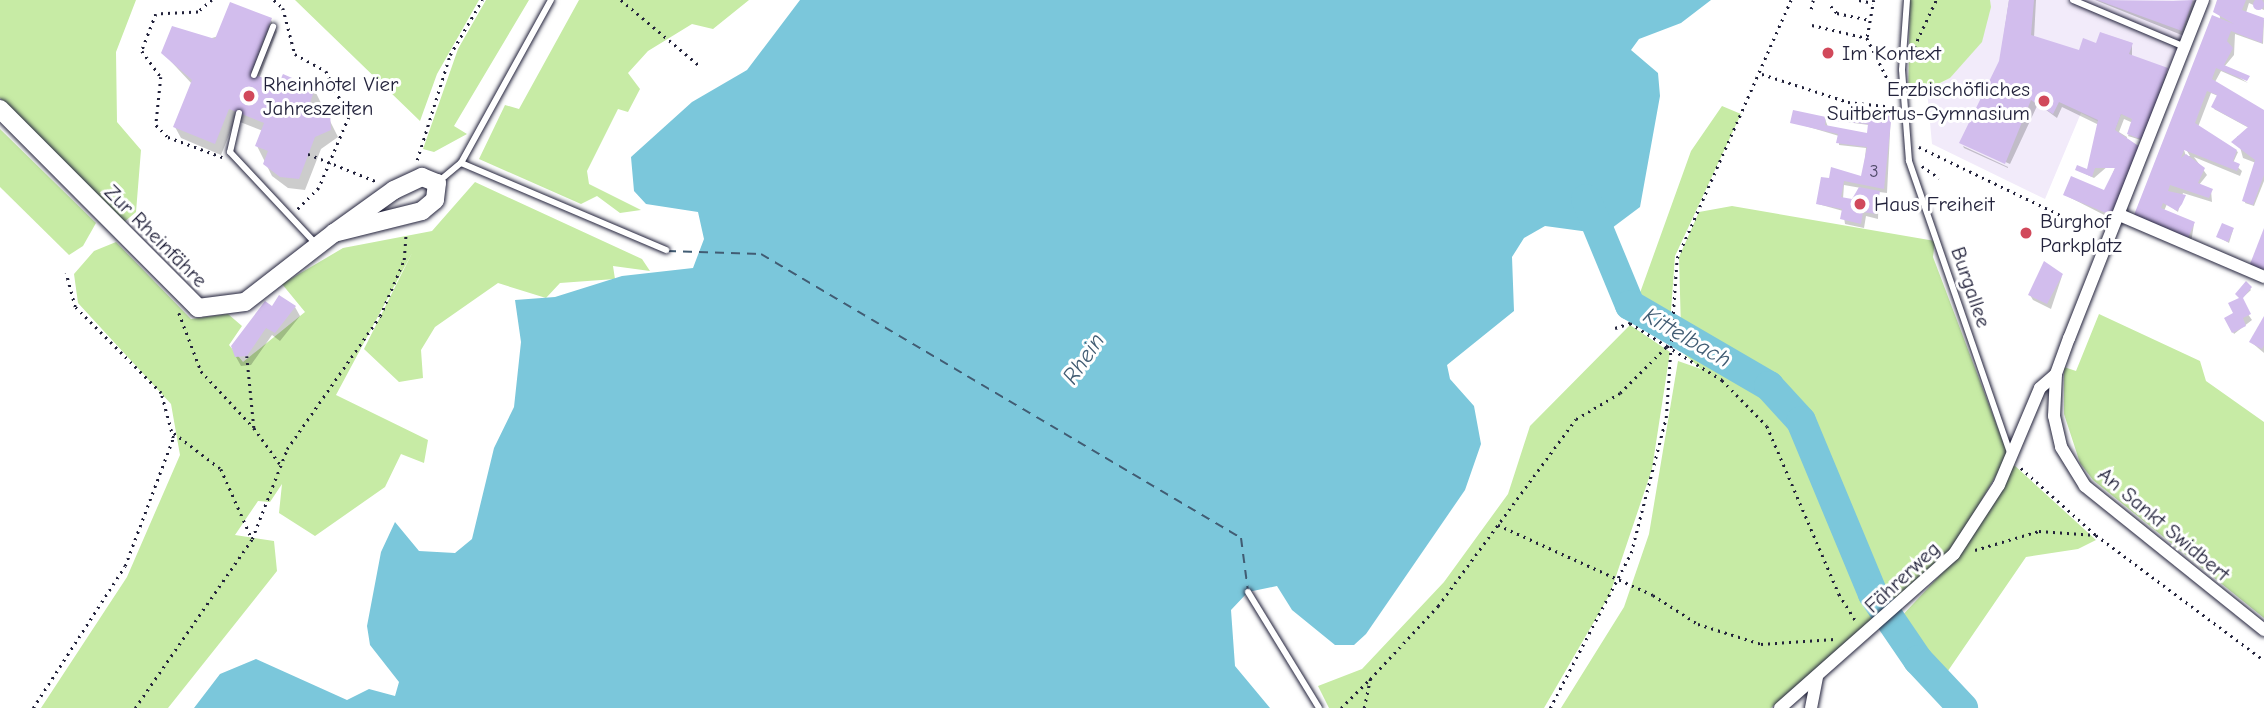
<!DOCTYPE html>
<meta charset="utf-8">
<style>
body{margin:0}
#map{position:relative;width:2264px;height:708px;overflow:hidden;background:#fff;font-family:"Comic Neue",sans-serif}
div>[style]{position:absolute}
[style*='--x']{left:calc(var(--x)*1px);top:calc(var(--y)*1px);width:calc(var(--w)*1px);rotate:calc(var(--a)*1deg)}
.built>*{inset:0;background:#f2ebfa}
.green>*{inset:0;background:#c7eba5}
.water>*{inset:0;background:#7bc7db}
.shadow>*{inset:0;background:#0003}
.river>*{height:30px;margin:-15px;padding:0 15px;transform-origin:15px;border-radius:15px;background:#7bc7db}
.ferry>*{height:2px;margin-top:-1px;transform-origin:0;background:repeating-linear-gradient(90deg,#415c73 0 9px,transparent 0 16px)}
.building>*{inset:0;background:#d2bded}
.round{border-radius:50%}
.path>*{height:2.5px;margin-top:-1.25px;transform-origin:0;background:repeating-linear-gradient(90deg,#22223b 0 2px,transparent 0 7px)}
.roads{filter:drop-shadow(0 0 2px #22223b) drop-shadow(0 0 2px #22223b)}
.lane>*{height:6px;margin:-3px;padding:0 3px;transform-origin:3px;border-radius:3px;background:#fff}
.street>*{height:12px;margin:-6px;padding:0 6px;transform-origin:6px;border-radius:6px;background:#fff}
.secondary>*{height:18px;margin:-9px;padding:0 9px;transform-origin:9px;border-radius:9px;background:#fff}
.dots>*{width:19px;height:19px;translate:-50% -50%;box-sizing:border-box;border:4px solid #fff;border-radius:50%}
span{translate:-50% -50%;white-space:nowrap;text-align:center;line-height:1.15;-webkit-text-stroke:6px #fff;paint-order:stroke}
.number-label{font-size:18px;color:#4e4968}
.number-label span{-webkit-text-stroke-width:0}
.poi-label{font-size:21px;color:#22223b}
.left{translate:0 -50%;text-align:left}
.right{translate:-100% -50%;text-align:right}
.street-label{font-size:21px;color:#22223b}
.water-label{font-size:23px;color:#415c73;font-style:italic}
</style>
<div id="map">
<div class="built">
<i style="clip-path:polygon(1990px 0,2196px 0,2152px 125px,2121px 114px,2115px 130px,2081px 113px,2045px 199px,1932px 144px,1927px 90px,1950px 78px)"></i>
</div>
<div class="green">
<i style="clip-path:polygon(0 0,136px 0,116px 52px,117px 122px,141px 150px,136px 212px,123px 223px,0 98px)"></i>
<i style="clip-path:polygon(295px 0,479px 0,437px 74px,420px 121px)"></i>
<i style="clip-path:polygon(486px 0,529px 0,454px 126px,467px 134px,434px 152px,423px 149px,458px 49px)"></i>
<i style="clip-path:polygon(579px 0,749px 0,713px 29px,692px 24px,648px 51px,628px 73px,640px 89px,628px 112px,618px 109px,587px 171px,589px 184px,641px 210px,620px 213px,597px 196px,581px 204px,479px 159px,505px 105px,519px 109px)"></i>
<i style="clip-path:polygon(1910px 0,1990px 0,1991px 7px,1982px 42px,1950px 78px,1908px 99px)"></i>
<i style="clip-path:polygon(1722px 106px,1741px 114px,1675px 256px,1670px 324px,1636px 304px,1691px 151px)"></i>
<i style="clip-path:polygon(0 129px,96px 223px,83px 246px,69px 255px,0 187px)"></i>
<i style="clip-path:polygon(475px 182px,642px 259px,650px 271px,613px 266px,615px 279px,560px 283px,546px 298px,498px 283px,435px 327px,421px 350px,423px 378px,399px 382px,364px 349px,412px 253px,336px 395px,428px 440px,424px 463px,401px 454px,385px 487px,315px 536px,279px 513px,282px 484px,270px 502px,258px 501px,235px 535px,274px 541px,277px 571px,168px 708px,41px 708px,127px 577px,180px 455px,171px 404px,78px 303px,74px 274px,94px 251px,116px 242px,191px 319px,228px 314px,242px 326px,229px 345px,243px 362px,305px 312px,282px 284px,343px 248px,432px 231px)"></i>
<i style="clip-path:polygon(1732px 206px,1935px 241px,1933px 257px,2008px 455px,1951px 552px,1887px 613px,1817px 442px,1789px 398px,1681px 330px,1679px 257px,1699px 212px)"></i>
<i style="clip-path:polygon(2099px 314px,2200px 361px,2206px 381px,2264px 422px,2264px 618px,2093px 480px,2080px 463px,2064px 414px,2064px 367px,2076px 371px)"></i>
<i style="clip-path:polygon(1630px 325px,1670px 352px,1652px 469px,1610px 594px,1544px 708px,1329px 708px,1318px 686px,1362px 669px,1444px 582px,1508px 494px,1530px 426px)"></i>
<i style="clip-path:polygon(1683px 342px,1765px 390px,1796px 424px,1873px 621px,1771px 708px,1561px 708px,1624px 607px,1649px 534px,1678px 361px,1701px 369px,1681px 351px)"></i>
<i style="clip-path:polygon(2014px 465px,2096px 540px,2078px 549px,2026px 557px,1941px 681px,1898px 620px,1958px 556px)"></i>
</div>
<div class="water">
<i style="clip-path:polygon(800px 0,1711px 0,1681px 23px,1639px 39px,1631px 50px,1658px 73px,1660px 96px,1640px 207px,1604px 234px,1545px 226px,1524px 238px,1512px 257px,1514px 311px,1447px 365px,1450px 379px,1474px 406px,1481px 444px,1465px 490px,1366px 634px,1354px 645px,1335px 645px,1292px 610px,1277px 586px,1248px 592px,1231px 610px,1235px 666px,1270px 708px,194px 708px,220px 674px,256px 659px,347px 700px,369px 689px,395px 696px,399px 682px,370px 645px,367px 626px,381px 552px,395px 522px,419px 551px,455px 553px,472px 539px,494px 448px,514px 407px,521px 342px,515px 300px,555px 297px,622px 276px,693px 268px,704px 239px,698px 212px,646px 204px,634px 191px,631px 157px,692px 102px,747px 70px)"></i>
</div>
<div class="shadow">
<i style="clip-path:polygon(2009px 0,2036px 0,2034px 38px,2080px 53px,2132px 45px,2132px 57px,2170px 75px,2144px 141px,2128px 136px,2133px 123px,2124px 119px,2119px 132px,2127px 137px,2116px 221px,2065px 195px,2105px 192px,2115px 168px,2108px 166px,2094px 178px,2077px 170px,2088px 171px,2099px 125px,2062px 107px,2057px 118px,2038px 104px,2010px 164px,1961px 142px,2000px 61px)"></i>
<i style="clip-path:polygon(2095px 0,2174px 3px,2198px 0,2184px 36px)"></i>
<i style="clip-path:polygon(evenodd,2219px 0,2264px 0,2264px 10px,2249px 3px,2246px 13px,2264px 20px,2263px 44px,2235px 34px,2234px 55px,2224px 67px,2248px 83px,2221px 71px,2215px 82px,2264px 111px,2264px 181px,2254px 206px,2245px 203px,2256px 163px,2243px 158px,2237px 136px,2244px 139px,2249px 128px,2214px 109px,2218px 96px,2211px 93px,2198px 127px,2238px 152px,2233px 163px,2242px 171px,2240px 176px,2194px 157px,2207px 175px,2199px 185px,2211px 190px,2212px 202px,2183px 193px,2178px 212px,2167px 204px,2164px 211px,2194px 224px,2191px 243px,2139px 220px,2220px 20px,2219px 0,2181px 141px,2190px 156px,2186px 156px,2181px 141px)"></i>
<i style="clip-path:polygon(271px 20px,277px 32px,259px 79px,314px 89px,338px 137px,321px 149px,305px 190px,288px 188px,272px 176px,257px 146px,263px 131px,235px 120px,221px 155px,181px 138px,175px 127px,192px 84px,163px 53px)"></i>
<i style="clip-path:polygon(evenodd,1891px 113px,1887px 193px,1879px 192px,1878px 219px,1866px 216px,1864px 228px,1845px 224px,1843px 211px,1818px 204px,1822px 179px,1863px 178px,1866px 148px,1839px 145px,1839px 136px,1792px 122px,1825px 119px,1828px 127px,1868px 134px,1869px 125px,1838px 121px,1891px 113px,1844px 185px,1861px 188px,1853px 201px,1843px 199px,1844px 185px)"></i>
<i style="clip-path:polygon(1963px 146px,2008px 167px,2008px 168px,1964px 148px)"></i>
<i style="clip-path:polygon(2233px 230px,2229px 243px,2218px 237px)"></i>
<i style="clip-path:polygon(2062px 276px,2051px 309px,2033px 300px,2030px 295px)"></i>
<i style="clip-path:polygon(2246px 284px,2251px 290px,2239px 301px,2252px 320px,2234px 334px,2226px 319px,2235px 314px,2230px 304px,2241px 299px,2237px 294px)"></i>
<i style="clip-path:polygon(295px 307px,300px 316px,280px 341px,272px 335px,251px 365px,241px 366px,236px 357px,272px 309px)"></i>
<i style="clip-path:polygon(2264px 319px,2264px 353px,2251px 342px)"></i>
</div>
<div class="river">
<i style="--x:1586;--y:199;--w:115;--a:67.5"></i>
<i style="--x:1630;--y:305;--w:161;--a:30.2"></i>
<i style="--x:1769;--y:386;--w:47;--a:47.6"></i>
<i style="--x:1801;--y:421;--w:187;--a:67.4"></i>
<i style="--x:1873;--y:594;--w:80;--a:55.7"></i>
<i style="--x:1918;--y:660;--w:66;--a:46.8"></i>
</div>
<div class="ferry">
<i style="--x:667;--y:251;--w:94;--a:1.8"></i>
<i style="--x:761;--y:254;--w:558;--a:30.61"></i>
<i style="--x:1241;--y:538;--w:53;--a:82.5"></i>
</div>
<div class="building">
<i class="round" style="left:2252.5px;top:-1.5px;width:11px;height:11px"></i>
<i style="clip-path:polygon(2009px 0,2034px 0,2031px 35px,2079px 50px,2083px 38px,2096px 43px,2100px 32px,2133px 43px,2129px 54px,2168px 68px,2143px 140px,2127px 134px,2132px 119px,2121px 114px,2115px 130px,2140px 147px,2113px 216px,2063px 195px,2071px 176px,2104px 190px,2115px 168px,2095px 168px,2092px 177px,2075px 170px,2077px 165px,2087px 169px,2098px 120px,2059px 102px,2053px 114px,2031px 100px,2005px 164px,1959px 143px,1999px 61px)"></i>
<i style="clip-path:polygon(2097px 0,2173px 1px,2193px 0,2182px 31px)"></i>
<i style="clip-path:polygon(2217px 0,2246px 0,2242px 10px,2264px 18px,2262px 43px,2231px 31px,2227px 41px,2233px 48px,2224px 65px,2250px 76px,2247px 81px,2216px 68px,2212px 79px,2264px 110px,2264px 175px,2253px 205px,2242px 201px,2255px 160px,2231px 142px,2248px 127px,2211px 107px,2217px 95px,2207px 91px,2195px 123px,2237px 150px,2233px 161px,2240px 164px,2237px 171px,2184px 150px,2181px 158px,2186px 154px,2205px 168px,2198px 183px,2213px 189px,2209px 198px,2170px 185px,2168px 191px,2186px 195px,2182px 204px,2177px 211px,2163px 203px,2161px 208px,2195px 222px,2188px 238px,2134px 215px,2212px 15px,2234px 24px,2213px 12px)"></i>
<i style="clip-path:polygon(230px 2px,272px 18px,251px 73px,278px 84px,283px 74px,315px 88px,309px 106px,330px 112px,331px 130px,315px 137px,299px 179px,280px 177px,263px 164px,268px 151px,255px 146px,264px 123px,229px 109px,215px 144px,173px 127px,192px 80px,161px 53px,172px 26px,215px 39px)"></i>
<i style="clip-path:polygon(1836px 109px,1892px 111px,1884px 189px,1844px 181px,1841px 197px,1852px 199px,1859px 187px,1880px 191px,1876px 214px,1863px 212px,1861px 224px,1840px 219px,1842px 209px,1816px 204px,1821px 177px,1829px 178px,1831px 167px,1861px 176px,1867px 147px,1836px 143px,1838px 134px,1790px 123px,1793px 110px,1826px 117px,1825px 125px,1867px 133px,1868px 124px,1837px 121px)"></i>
<i style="clip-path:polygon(2222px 223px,2234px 228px,2228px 242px,2216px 237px)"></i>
<i style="clip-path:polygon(2264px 228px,2264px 269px,2259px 269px,2250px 264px)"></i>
<i style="clip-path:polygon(2044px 261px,2063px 274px,2047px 304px,2028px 295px)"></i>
<i style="clip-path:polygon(2246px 281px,2252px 287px,2243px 298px,2251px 314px,2243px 318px,2246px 326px,2232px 333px,2224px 318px,2233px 313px,2228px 303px,2239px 298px,2235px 294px)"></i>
<i style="clip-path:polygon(279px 295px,296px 306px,275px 333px,266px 328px,247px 356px,235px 357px,231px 346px,265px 301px,272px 306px)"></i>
<i style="clip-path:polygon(2264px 316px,2264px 345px,2262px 349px,2249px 342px)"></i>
</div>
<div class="path">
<i style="--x:212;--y:0;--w:18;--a:139"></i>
<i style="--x:198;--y:12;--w:42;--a:177.3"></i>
<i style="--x:156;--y:14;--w:40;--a:111"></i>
<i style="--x:142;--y:51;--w:32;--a:54"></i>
<i style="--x:161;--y:77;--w:48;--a:95.9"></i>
<i style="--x:156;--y:125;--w:17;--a:45"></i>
<i style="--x:168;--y:137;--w:58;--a:20.3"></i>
<i style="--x:274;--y:0;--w:12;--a:42"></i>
<i style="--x:283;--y:8;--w:48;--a:75.4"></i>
<i style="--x:295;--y:54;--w:35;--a:29"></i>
<i style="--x:326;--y:71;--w:51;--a:63.4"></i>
<i style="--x:349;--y:117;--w:77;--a:112.9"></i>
<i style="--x:319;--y:188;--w:31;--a:135"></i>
<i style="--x:621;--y:0;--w:103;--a:39.9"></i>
<i style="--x:1859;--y:0;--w:14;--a:12"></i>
<i style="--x:1874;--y:0;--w:39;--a:100"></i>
<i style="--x:1867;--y:38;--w:54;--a:63.4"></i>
<i style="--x:1831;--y:6;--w:9;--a:49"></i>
<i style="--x:1837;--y:13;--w:33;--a:12"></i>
<i style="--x:1811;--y:9;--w:9;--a:-77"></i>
<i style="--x:1812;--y:25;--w:57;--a:13.3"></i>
<i style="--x:1914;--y:47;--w:52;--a:-64.9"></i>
<i style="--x:1762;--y:74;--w:90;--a:18"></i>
<i style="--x:1848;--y:102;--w:46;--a:6.2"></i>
<i style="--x:1919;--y:147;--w:169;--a:25.7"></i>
<i style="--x:2071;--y:220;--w:28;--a:6"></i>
<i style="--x:308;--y:154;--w:75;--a:21.8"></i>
<i style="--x:417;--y:160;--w:110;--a:-72.6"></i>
<i style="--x:450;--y:55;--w:64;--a:-59.8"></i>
<i style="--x:1922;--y:166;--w:21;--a:35"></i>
<i style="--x:179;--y:313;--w:62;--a:69.2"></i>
<i style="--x:201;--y:371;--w:78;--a:47.1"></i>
<i style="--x:1615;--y:328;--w:16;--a:-18"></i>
<i style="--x:1630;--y:323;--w:44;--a:31.9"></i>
<i style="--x:247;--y:356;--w:72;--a:84.4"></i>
<i style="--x:254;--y:428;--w:44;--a:54.2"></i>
<i style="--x:174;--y:433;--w:59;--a:37.5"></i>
<i style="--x:221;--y:469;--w:77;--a:66.1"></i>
<i style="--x:2021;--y:468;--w:101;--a:41.8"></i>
<i style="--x:2096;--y:535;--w:209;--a:36.7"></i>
<i style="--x:1498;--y:525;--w:170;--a:24.3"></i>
<i style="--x:1653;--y:595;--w:54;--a:32.8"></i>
<i style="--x:1698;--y:624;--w:66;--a:17.6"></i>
<i style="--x:1761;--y:644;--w:74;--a:-3.9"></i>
<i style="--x:1975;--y:550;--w:67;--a:-16.5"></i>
<i style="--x:2039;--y:531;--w:57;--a:4"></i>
<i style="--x:33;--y:708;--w:169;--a:-57.1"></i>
<i style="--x:125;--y:566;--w:137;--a:-69.4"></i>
<i style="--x:173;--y:438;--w:47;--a:-104.9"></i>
<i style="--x:161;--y:393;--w:122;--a:-135"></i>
<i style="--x:75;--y:307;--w:35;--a:-105"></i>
<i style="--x:135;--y:708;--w:206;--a:-55.3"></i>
<i style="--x:252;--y:539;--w:97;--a:-68.7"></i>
<i style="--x:287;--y:449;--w:162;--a:-55"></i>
<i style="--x:380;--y:316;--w:61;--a:-66.8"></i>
<i style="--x:404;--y:260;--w:27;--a:-86"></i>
<i style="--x:1341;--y:708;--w:41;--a:-45"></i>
<i style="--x:1364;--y:708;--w:30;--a:-78"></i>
<i style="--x:1370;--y:679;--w:100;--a:-47"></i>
<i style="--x:1438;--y:606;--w:232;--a:-53.6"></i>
<i style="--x:1576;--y:419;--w:51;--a:-30.6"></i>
<i style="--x:1620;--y:393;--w:66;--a:-45"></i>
<i style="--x:1667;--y:346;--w:65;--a:31.7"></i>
<i style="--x:1722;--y:380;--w:64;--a:45.6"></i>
<i style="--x:1767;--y:426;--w:183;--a:66.8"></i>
<i style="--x:1839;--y:594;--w:32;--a:58"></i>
<i style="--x:1550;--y:708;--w:175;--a:-62.4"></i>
<i style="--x:1631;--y:553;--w:139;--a:-75.5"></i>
<i style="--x:1666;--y:418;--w:160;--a:-86.1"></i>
<i style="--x:1677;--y:258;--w:282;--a:-66.2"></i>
</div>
<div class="roads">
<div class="lane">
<i style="--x:1907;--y:0;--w:70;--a:94.1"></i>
<i style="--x:1902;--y:70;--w:91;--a:85.6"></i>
<i style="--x:1909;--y:161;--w:308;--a:70.9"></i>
<i style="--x:2073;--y:0;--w:121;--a:22.8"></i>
<i style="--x:254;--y:75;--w:52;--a:-68.4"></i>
<i style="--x:239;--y:113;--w:40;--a:103"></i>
<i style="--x:230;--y:152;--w:126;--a:46.9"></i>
<i style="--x:461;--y:163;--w:186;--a:-61.1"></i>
<i style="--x:438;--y:182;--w:30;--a:-40"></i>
<i style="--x:461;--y:163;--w:223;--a:23"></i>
<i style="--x:1248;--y:592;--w:136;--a:58.5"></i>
</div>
<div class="street">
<i style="--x:2203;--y:0;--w:364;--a:111.6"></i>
<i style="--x:2069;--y:338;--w:38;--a:110"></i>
<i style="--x:2056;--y:374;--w:42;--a:92.7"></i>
<i style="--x:2054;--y:416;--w:32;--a:77"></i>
<i style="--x:2061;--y:447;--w:46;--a:58.4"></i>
<i style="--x:2085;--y:486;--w:230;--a:38.8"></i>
<i style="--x:2122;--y:216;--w:155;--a:23.2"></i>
<i style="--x:1780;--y:708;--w:232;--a:-41.5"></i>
<i style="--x:1954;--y:554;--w:82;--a:-56.9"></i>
<i style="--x:1999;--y:485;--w:105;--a:-67.1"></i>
<i style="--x:2040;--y:388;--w:21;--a:-41"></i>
<i style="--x:1811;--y:708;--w:33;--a:-79"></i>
</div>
<div class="secondary">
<i style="--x:0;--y:109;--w:281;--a:45.1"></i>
<i style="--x:198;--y:308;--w:47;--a:-7.3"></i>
<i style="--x:245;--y:302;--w:113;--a:-37.8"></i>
<i style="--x:334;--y:233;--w:74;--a:-35.6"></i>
<i style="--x:394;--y:190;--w:31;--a:-25"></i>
<i style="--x:422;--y:177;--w:16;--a:22"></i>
<i style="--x:437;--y:183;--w:17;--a:97"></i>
<i style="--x:435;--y:200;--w:17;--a:140"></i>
<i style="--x:422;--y:211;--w:91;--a:166"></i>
</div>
</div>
<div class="dots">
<i style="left:1828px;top:53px;background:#d1495b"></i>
<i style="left:249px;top:96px;background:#d1495b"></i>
<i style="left:2044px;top:101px;background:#d1495b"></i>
<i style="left:1860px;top:204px;background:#d1495b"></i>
<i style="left:2026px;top:233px;background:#d1495b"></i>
</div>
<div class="number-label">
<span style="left:1874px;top:172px">3</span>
</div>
<div class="poi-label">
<span class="left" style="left:1842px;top:53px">Im Kontext</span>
<span class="left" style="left:263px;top:96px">Rheinhotel Vier<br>Jahreszeiten</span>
<span class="right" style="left:2030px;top:101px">Erzbischöfliches<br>Suitbertus-Gymnasium</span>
<span class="left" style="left:1874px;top:204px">Haus Freiheit</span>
<span class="left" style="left:2040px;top:233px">Burghof<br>Parkplatz</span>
</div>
<div class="street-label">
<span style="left:156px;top:236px;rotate:45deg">Zur Rheinfähre</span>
<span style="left:1971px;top:287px;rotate:71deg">Burgallee</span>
<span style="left:2164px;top:524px;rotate:40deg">An Sankt Swidbert</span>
<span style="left:1902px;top:577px;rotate:-43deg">Fährerweg</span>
</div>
<div class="water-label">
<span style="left:1687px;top:338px;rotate:30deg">Kittelbach</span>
<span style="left:1084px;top:359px;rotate:-56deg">Rhein</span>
</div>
</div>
